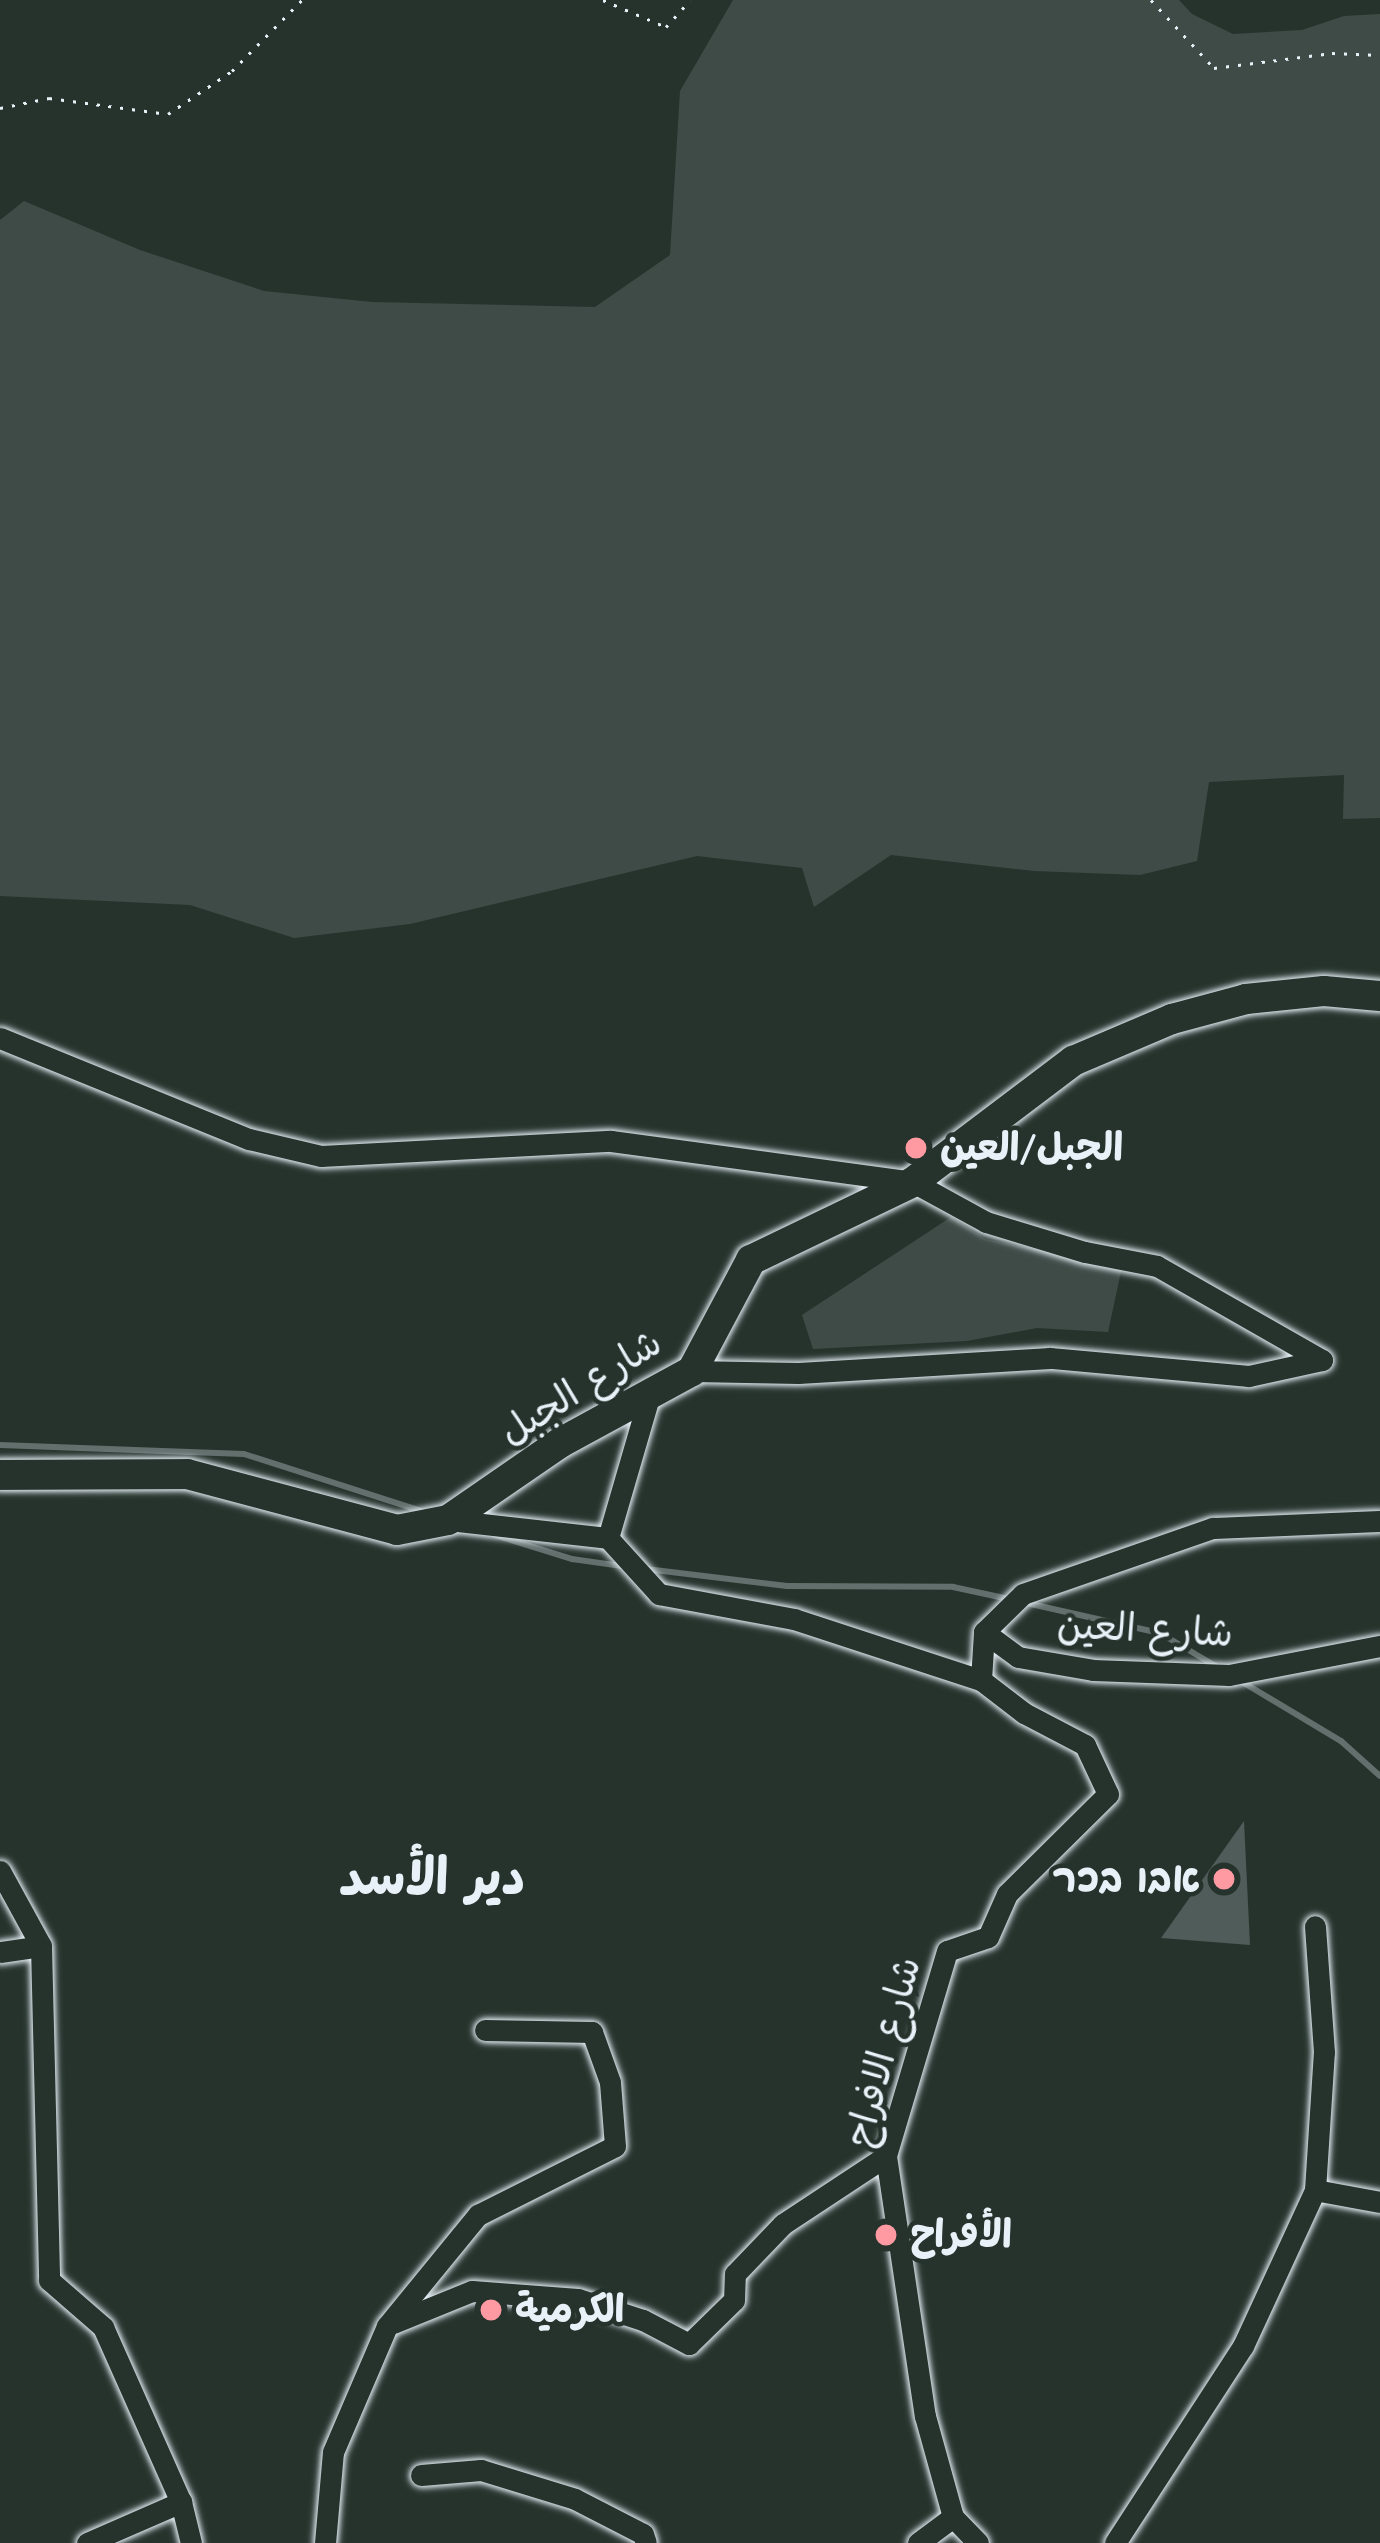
<!DOCTYPE html>
<meta charset="utf-8">
<style>
body{margin:0}
#map{position:relative;width:1380px;height:2543px;overflow:hidden;background:#26332d;font-family:"Comic Neue","Playpen Sans Arabic","Playpen Sans Hebrew",sans-serif}
div>[style]{position:absolute}
[style*='--x']{left:calc(var(--x)*1px);top:calc(var(--y)*1px);width:calc(var(--w)*1px);rotate:calc(var(--a)*1deg)}
.green>*{inset:0;background:#3e4b47}
.stream>*{height:6px;margin:-3px;padding:0 3px;transform-origin:3px;border-radius:3px;background:#636f6d}
.building>*{inset:0;background:#505c59}
.path>*{height:3px;margin-top:-1.5px;transform-origin:0;background:repeating-linear-gradient(90deg,#e8f1f8 0 3px,transparent 0 12px)}
.roads{filter:drop-shadow(0 0 3px #e8f1f8) drop-shadow(0 0 3px #e8f1f8)}
.street>*{height:21px;margin:-10.5px;padding:0 10.5px;transform-origin:10.5px;border-radius:10.5px;background:#26332d}
.secondary>*{height:30px;margin:-15px;padding:0 15px;transform-origin:15px;border-radius:15px;background:#26332d}
.dots>*{width:33px;height:33px;translate:-50% -50%;box-sizing:border-box;border:6px solid #26332d;border-radius:50%}
span{translate:-50% -50%;white-space:nowrap;text-align:center;line-height:1.15;-webkit-text-stroke:9px #26332d;paint-order:stroke}
.poi-label{font-size:39px;color:#e8f1f8;font-weight:700}
.left{translate:0 -50%;text-align:left}
.right{translate:-100% -50%;text-align:right}
.street-label{font-size:39px;color:#e8f1f8}
.district-label{font-size:51px;color:#e8f1f8;font-weight:700}
</style>
<div id="map">
<div class="green">
<i style="clip-path:polygon(733px 0,1179px 0,1192px 14px,1233px 34px,1302px 30px,1344px 16px,1380px 14px,1380px 818px,1343px 819px,1344px 775px,1209px 782px,1197px 861px,1140px 875px,1034px 871px,891px 855px,814px 907px,802px 868px,697px 856px,410px 924px,294px 938px,190px 905px,0 896px,0 220px,24px 201px,140px 250px,264px 291px,372px 302px,595px 307px,670px 255px,680px 91px)"></i>
<i style="clip-path:polygon(951px 1217px,985px 1239px,1122px 1267px,1108px 1332px,1037px 1328px,967px 1341px,813px 1349px,802px 1315px)"></i>
</div>
<div class="stream">
<i style="--x:0;--y:1445;--w:244;--a:2.1"></i>
<i style="--x:244;--y:1454;--w:190;--a:17.8"></i>
<i style="--x:495;--y:1535;--w:81;--a:17.3"></i>
<i style="--x:572;--y:1559;--w:49;--a:8.1"></i>
<i style="--x:646;--y:1569;--w:142;--a:6.9"></i>
<i style="--x:787;--y:1586;--w:166;--a:0.3"></i>
<i style="--x:953;--y:1587;--w:57;--a:12.1"></i>
<i style="--x:1022;--y:1602;--w:141;--a:12.7"></i>
<i style="--x:1160;--y:1633;--w:66;--a:30.8"></i>
<i style="--x:1239;--y:1680;--w:119;--a:30.9"></i>
<i style="--x:1341;--y:1741;--w:52;--a:41.9"></i>
</div>
<div class="building">
<i style="clip-path:polygon(1244px 1821px,1250px 1945px,1161px 1938px)"></i>
</div>
<div class="path">
<i style="--x:603;--y:0;--w:69;--a:23.2"></i>
<i style="--x:666;--y:27;--w:36;--a:-48"></i>
<i style="--x:1151;--y:0;--w:93;--a:47.2"></i>
<i style="--x:1214;--y:68;--w:119;--a:-7.2"></i>
<i style="--x:1332;--y:53;--w:48;--a:2.4"></i>
<i style="--x:0;--y:108;--w:50;--a:-11.5"></i>
<i style="--x:49;--y:98;--w:120;--a:7.7"></i>
<i style="--x:168;--y:114;--w:77;--a:-33.9"></i>
<i style="--x:232;--y:71;--w:100;--a:-45.4"></i>
</div>
<div class="roads">
<div class="street">
<i style="--x:0;--y:1038;--w:269;--a:22.1"></i>
<i style="--x:249;--y:1139;--w:74;--a:13.3"></i>
<i style="--x:321;--y:1156;--w:290;--a:-3"></i>
<i style="--x:611;--y:1141;--w:305;--a:7.7"></i>
<i style="--x:913;--y:1182;--w:83;--a:28.7"></i>
<i style="--x:986;--y:1222;--w:103;--a:16.9"></i>
<i style="--x:1085;--y:1252;--w:73;--a:11"></i>
<i style="--x:1157;--y:1266;--w:190;--a:29.7"></i>
<i style="--x:1322;--y:1360;--w:75;--a:167.6"></i>
<i style="--x:1249;--y:1376;--w:200;--a:-174.8"></i>
<i style="--x:1050;--y:1358;--w:252;--a:176.6"></i>
<i style="--x:798;--y:1373;--w:106;--a:-178.9"></i>
<i style="--x:649;--y:1397;--w:147;--a:106.2"></i>
<i style="--x:608;--y:1538;--w:76;--a:47.7"></i>
<i style="--x:659;--y:1594;--w:137;--a:10.5"></i>
<i style="--x:794;--y:1619;--w:197;--a:18.1"></i>
<i style="--x:981;--y:1680;--w:54;--a:37.5"></i>
<i style="--x:1024;--y:1713;--w:69;--a:27.7"></i>
<i style="--x:1085;--y:1745;--w:54;--a:64.9"></i>
<i style="--x:1108;--y:1794;--w:142;--a:135.3"></i>
<i style="--x:1007;--y:1894;--w:47;--a:113.8"></i>
<i style="--x:988;--y:1937;--w:43;--a:161.1"></i>
<i style="--x:947;--y:1951;--w:214;--a:106.6"></i>
<i style="--x:886;--y:2156;--w:263;--a:81.5"></i>
<i style="--x:925;--y:2416;--w:105;--a:74.5"></i>
<i style="--x:953;--y:2517;--w:36;--a:46"></i>
<i style="--x:448;--y:1520;--w:161;--a:6.4"></i>
<i style="--x:984;--y:1632;--w:42;--a:36.3"></i>
<i style="--x:1018;--y:1657;--w:76;--a:9.8"></i>
<i style="--x:1093;--y:1670;--w:136;--a:2.1"></i>
<i style="--x:1229;--y:1675;--w:154;--a:-10.9"></i>
<i style="--x:981;--y:1680;--w:48;--a:-86.4"></i>
<i style="--x:984;--y:1632;--w:54;--a:-44.3"></i>
<i style="--x:1023;--y:1594;--w:201;--a:-19.2"></i>
<i style="--x:1213;--y:1528;--w:167;--a:-2.4"></i>
<i style="--x:0;--y:1871;--w:85;--a:61.3"></i>
<i style="--x:41;--y:1946;--w:334;--a:88.6"></i>
<i style="--x:49;--y:2280;--w:72;--a:41"></i>
<i style="--x:103;--y:2327;--w:192;--a:66"></i>
<i style="--x:181;--y:2502;--w:42;--a:76.3"></i>
<i style="--x:0;--y:1952;--w:41;--a:-8.3"></i>
<i style="--x:1315;--y:2190;--w:66;--a:10.5"></i>
<i style="--x:393;--y:2323;--w:85;--a:-22.1"></i>
<i style="--x:472;--y:2291;--w:106;--a:4.3"></i>
<i style="--x:578;--y:2299;--w:68;--a:17.9"></i>
<i style="--x:643;--y:2320;--w:52;--a:27.6"></i>
<i style="--x:689;--y:2344;--w:63;--a:-44.4"></i>
<i style="--x:734;--y:2300;--w:26;--a:-88"></i>
<i style="--x:735;--y:2274;--w:69;--a:-46.2"></i>
<i style="--x:783;--y:2224;--w:123;--a:-33.4"></i>
<i style="--x:421;--y:2475;--w:60;--a:-4.8"></i>
<i style="--x:481;--y:2470;--w:98;--a:17.1"></i>
<i style="--x:575;--y:2499;--w:76;--a:27.2"></i>
<i style="--x:643;--y:2534;--w:9;--a:72"></i>
<i style="--x:87;--y:2543;--w:103;--a:-23.6"></i>
<i style="--x:325;--y:2543;--w:91;--a:-85"></i>
<i style="--x:333;--y:2452;--w:137;--a:-66.8"></i>
<i style="--x:387;--y:2326;--w:144;--a:-50.7"></i>
<i style="--x:478;--y:2215;--w:153;--a:-26.7"></i>
<i style="--x:615;--y:2146;--w:64;--a:-94.5"></i>
<i style="--x:610;--y:2082;--w:53;--a:-109.8"></i>
<i style="--x:592;--y:2032;--w:107;--a:-178.9"></i>
<i style="--x:918;--y:2543;--w:44;--a:-36.6"></i>
<i style="--x:1115;--y:2543;--w:235;--a:-57"></i>
<i style="--x:1243;--y:2346;--w:172;--a:-65.2"></i>
<i style="--x:1315;--y:2190;--w:138;--a:-86.3"></i>
<i style="--x:1324;--y:2052;--w:126;--a:-94.1"></i>
</div>
<div class="secondary">
<i style="--x:0;--y:1475;--w:187;--a:-0.3"></i>
<i style="--x:187;--y:1474;--w:217;--a:14.9"></i>
<i style="--x:397;--y:1530;--w:52;--a:-11.1"></i>
<i style="--x:448;--y:1520;--w:136;--a:-34.5"></i>
<i style="--x:560;--y:1443;--w:150;--a:-28.6"></i>
<i style="--x:692;--y:1371;--w:126;--a:-62"></i>
<i style="--x:751;--y:1260;--w:180;--a:-25.7"></i>
<i style="--x:913;--y:1182;--w:201;--a:-37.1"></i>
<i style="--x:1073;--y:1061;--w:108;--a:-23"></i>
<i style="--x:1172;--y:1019;--w:77;--a:-15.1"></i>
<i style="--x:1246;--y:999;--w:78;--a:-5.9"></i>
<i style="--x:1324;--y:991;--w:56;--a:5.1"></i>
</div>
</div>
<div class="dots">
<i style="left:916px;top:1148px;background:#ff9aa2"></i>
<i style="left:1224px;top:1879px;background:#ff9aa2"></i>
<i style="left:886px;top:2235px;background:#ff9aa2"></i>
<i style="left:491px;top:2310px;background:#ff9aa2"></i>
</div>
<div class="poi-label">
<span class="left" style="left:940px;top:1148px">الجبل/العين</span>
<span class="right" style="left:1200px;top:1879px">אבו בכר</span>
<span class="left" style="left:910px;top:2235px">الأفراح</span>
<span class="left" style="left:515px;top:2310px">الكرمية</span>
</div>
<div class="street-label">
<span style="left:581px;top:1388px;rotate:-32deg">شارع الجبل</span>
<span style="left:1145px;top:1630px;rotate:3deg">شارع العين</span>
<span style="left:884px;top:2052px;rotate:-75deg">شارع الافراح</span>
</div>
<div class="district-label">
<span style="left:432px;top:1878px">دير الأسد</span>
</div>
</div>
